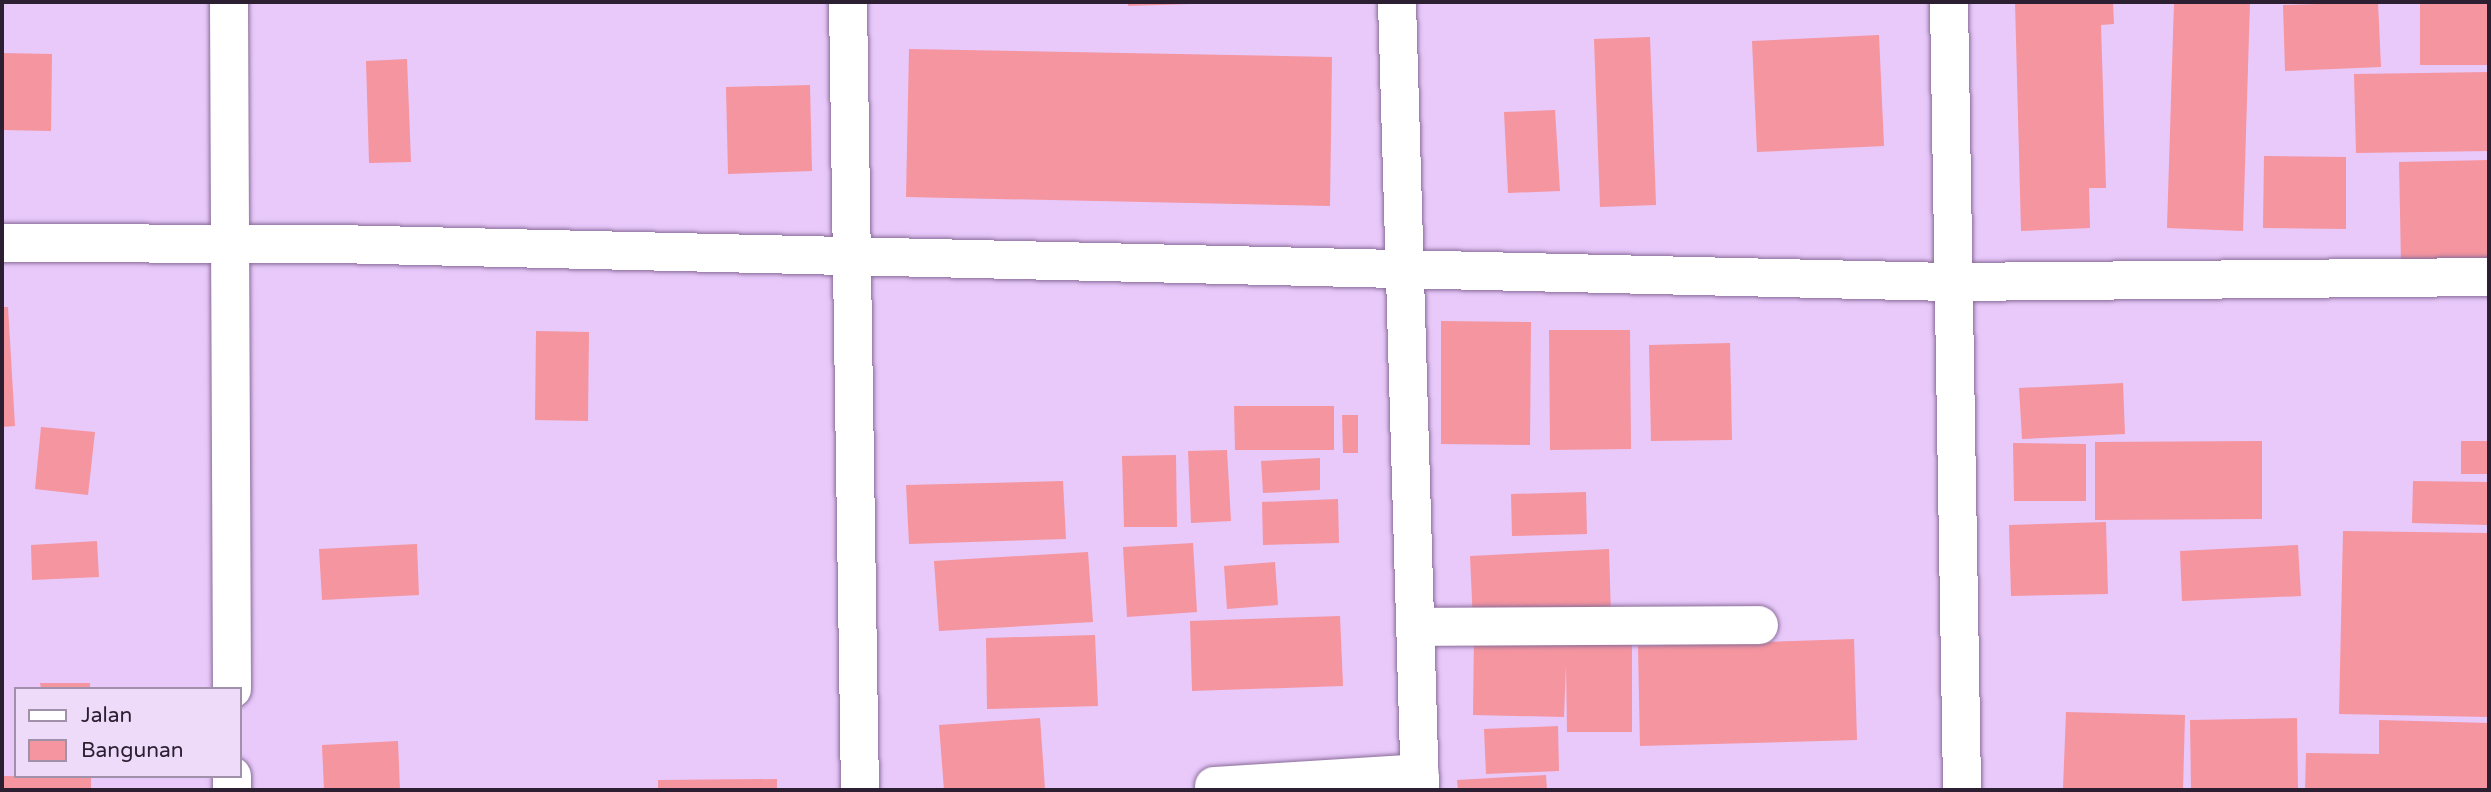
<!DOCTYPE html>
<style>
body{margin:0}
#map{position:relative;width:2491px;height:792px;overflow:hidden;background:#e8c9fa;font-family:"Varela Round",sans-serif}
div>[style]{position:absolute}
[style*='--x']{left:calc(var(--x)*1px);top:calc(var(--y)*1px);width:calc(var(--w)*1px);rotate:calc(var(--a)*1deg)}
.building>*{inset:0;background:#f5959f}
.roads{filter:drop-shadow(0 0 2px #896c99) drop-shadow(0 0 2px #896c99)}
.minor>*{height:38px;margin:-19px;padding:0 19px;transform-origin:19px;border-radius:19px;background:#fff}
span{translate:-50% -50%;white-space:nowrap;text-align:center;line-height:1.15;-webkit-text-stroke:5px #eedbf9;paint-order:stroke}
.frame{position:absolute;inset:0;border:4px solid #2b1f31;pointer-events:none}
.legend{position:absolute;left:14px;top:687px;width:228px;height:91px;box-sizing:border-box;background:#eedbf9;border:2px solid #a090a9;margin:0;padding:9px 12px;list-style:none;font-size:21px;color:#2b1f31}
.legend li{display:flex;align-items:center;gap:14px;height:35px}
.legend b{width:35px;border:2px solid #a090a9}
</style>
<div id="map">
<div class="building">
<i style="clip-path:polygon(1128px 2px,1191px 2px,1191px 4px,1128px 6px)"></i>
<i style="clip-path:polygon(2015px 2px,2113px 2px,2114px 24px,2101px 25px,2106px 188px,2089px 188px,2090px 228px,2021px 231px)"></i>
<i style="clip-path:polygon(2174px 2px,2250px 2px,2243px 231px,2167px 228px)"></i>
<i style="clip-path:polygon(2378px 2px,2381px 67px,2285px 71px,2283px 5px)"></i>
<i style="clip-path:polygon(2420px 2px,2489px 2px,2489px 65px,2420px 65px)"></i>
<i style="clip-path:polygon(1879px 35px,1884px 146px,1757px 152px,1752px 41px)"></i>
<i style="clip-path:polygon(1650px 37px,1656px 205px,1600px 207px,1594px 39px)"></i>
<i style="clip-path:polygon(909px 49px,1332px 57px,1330px 206px,906px 197px)"></i>
<i style="clip-path:polygon(2px 53px,52px 54px,51px 131px,2px 130px)"></i>
<i style="clip-path:polygon(407px 59px,411px 162px,369px 163px,366px 61px)"></i>
<i style="clip-path:polygon(2489px 72px,2489px 151px,2356px 153px,2354px 74px)"></i>
<i style="clip-path:polygon(810px 85px,812px 171px,728px 174px,726px 87px)"></i>
<i style="clip-path:polygon(1555px 110px,1560px 191px,1508px 193px,1504px 112px)"></i>
<i style="clip-path:polygon(2264px 156px,2346px 157px,2346px 229px,2263px 228px)"></i>
<i style="clip-path:polygon(2489px 160px,2489px 262px,2401px 263px,2399px 162px)"></i>
<i style="clip-path:polygon(2px 307px,8px 307px,15px 426px,2px 427px)"></i>
<i style="clip-path:polygon(1441px 321px,1531px 322px,1530px 445px,1441px 444px)"></i>
<i style="clip-path:polygon(1549px 330px,1630px 330px,1631px 449px,1550px 450px)"></i>
<i style="clip-path:polygon(536px 331px,589px 332px,588px 421px,535px 420px)"></i>
<i style="clip-path:polygon(1730px 343px,1732px 440px,1651px 441px,1649px 345px)"></i>
<i style="clip-path:polygon(2123px 383px,2125px 434px,2022px 439px,2019px 388px)"></i>
<i style="clip-path:polygon(1234px 406px,1334px 406px,1334px 450px,1235px 450px)"></i>
<i style="clip-path:polygon(1342px 415px,1358px 415px,1358px 453px,1343px 453px)"></i>
<i style="clip-path:polygon(41px 427px,95px 432px,88px 495px,35px 489px)"></i>
<i style="clip-path:polygon(2262px 441px,2262px 519px,2095px 520px,2095px 442px)"></i>
<i style="clip-path:polygon(2461px 441px,2489px 441px,2489px 474px,2461px 474px)"></i>
<i style="clip-path:polygon(2013px 443px,2086px 444px,2086px 501px,2014px 501px)"></i>
<i style="clip-path:polygon(1227px 450px,1231px 521px,1191px 523px,1188px 451px)"></i>
<i style="clip-path:polygon(1176px 455px,1177px 527px,1124px 527px,1122px 456px)"></i>
<i style="clip-path:polygon(1320px 458px,1320px 490px,1263px 493px,1261px 461px)"></i>
<i style="clip-path:polygon(1063px 481px,1066px 539px,909px 544px,906px 485px)"></i>
<i style="clip-path:polygon(2413px 481px,2489px 482px,2489px 525px,2412px 523px)"></i>
<i style="clip-path:polygon(1586px 492px,1587px 534px,1512px 536px,1511px 494px)"></i>
<i style="clip-path:polygon(1338px 499px,1339px 543px,1263px 545px,1262px 502px)"></i>
<i style="clip-path:polygon(2106px 522px,2108px 594px,2011px 596px,2009px 525px)"></i>
<i style="clip-path:polygon(2343px 531px,2489px 533px,2489px 717px,2339px 714px)"></i>
<i style="clip-path:polygon(97px 541px,99px 577px,32px 580px,31px 545px)"></i>
<i style="clip-path:polygon(1193px 543px,1197px 612px,1127px 617px,1123px 547px)"></i>
<i style="clip-path:polygon(417px 544px,419px 595px,322px 600px,319px 549px)"></i>
<i style="clip-path:polygon(2298px 545px,2301px 596px,2182px 601px,2180px 551px)"></i>
<i style="clip-path:polygon(1609px 549px,1611px 616px,1473px 623px,1470px 556px)"></i>
<i style="clip-path:polygon(1088px 552px,1093px 622px,939px 631px,934px 561px)"></i>
<i style="clip-path:polygon(1275px 562px,1278px 605px,1227px 609px,1224px 566px)"></i>
<i style="clip-path:polygon(1340px 616px,1343px 686px,1192px 691px,1190px 621px)"></i>
<i style="clip-path:polygon(1474px 634px,1632px 635px,1632px 732px,1567px 732px,1566px 665px,1564px 717px,1473px 715px)"></i>
<i style="clip-path:polygon(1095px 635px,1098px 706px,987px 709px,986px 638px)"></i>
<i style="clip-path:polygon(1854px 639px,1857px 740px,1640px 746px,1638px 646px)"></i>
<i style="clip-path:polygon(40px 683px,90px 683px,90px 689px,41px 689px)"></i>
<i style="clip-path:polygon(2066px 712px,2185px 715px,2183px 790px,2063px 789px)"></i>
<i style="clip-path:polygon(1040px 718px,1045px 789px,944px 790px,939px 725px)"></i>
<i style="clip-path:polygon(2297px 718px,2298px 790px,2191px 790px,2190px 720px)"></i>
<i style="clip-path:polygon(2379px 720px,2489px 723px,2489px 790px,2305px 790px,2306px 753px,2379px 754px)"></i>
<i style="clip-path:polygon(1558px 726px,1559px 771px,1486px 774px,1484px 729px)"></i>
<i style="clip-path:polygon(398px 741px,400px 790px,324px 790px,322px 745px)"></i>
<i style="clip-path:polygon(1546px 775px,1547px 790px,1458px 790px,1457px 780px)"></i>
<i style="clip-path:polygon(2px 776px,91px 776px,91px 790px,2px 790px)"></i>
<i style="clip-path:polygon(777px 779px,777px 790px,658px 790px,658px 780px)"></i>
</div>
<div class="roads">
<div class="minor">
<i style="--x:229;--y:2;--w:687;--a:89.75"></i>
<i style="--x:848;--y:2;--w:788;--a:89.13"></i>
<i style="--x:1397;--y:2;--w:788;--a:88.33"></i>
<i style="--x:1949;--y:2;--w:788;--a:89.05"></i>
<i style="--x:2;--y:243;--w:334;--a:0.2"></i>
<i style="--x:336;--y:244;--w:1616;--a:1.35"></i>
<i style="--x:1952;--y:282;--w:537;--a:-0.53"></i>
<i style="--x:1415;--y:627;--w:344;--a:-0.3"></i>
<i style="--x:232;--y:776;--w:14;--a:90"></i>
<i style="--x:1214;--y:786;--w:206;--a:-3.6"></i>
</div>
</div>
<div class="frame"></div>
<ul class="legend">
<li><b style="height:9px;background:#fff"></b>Jalan</li>
<li><b style="height:19px;background:#f5959f"></b>Bangunan</li>
</ul>
</div>
